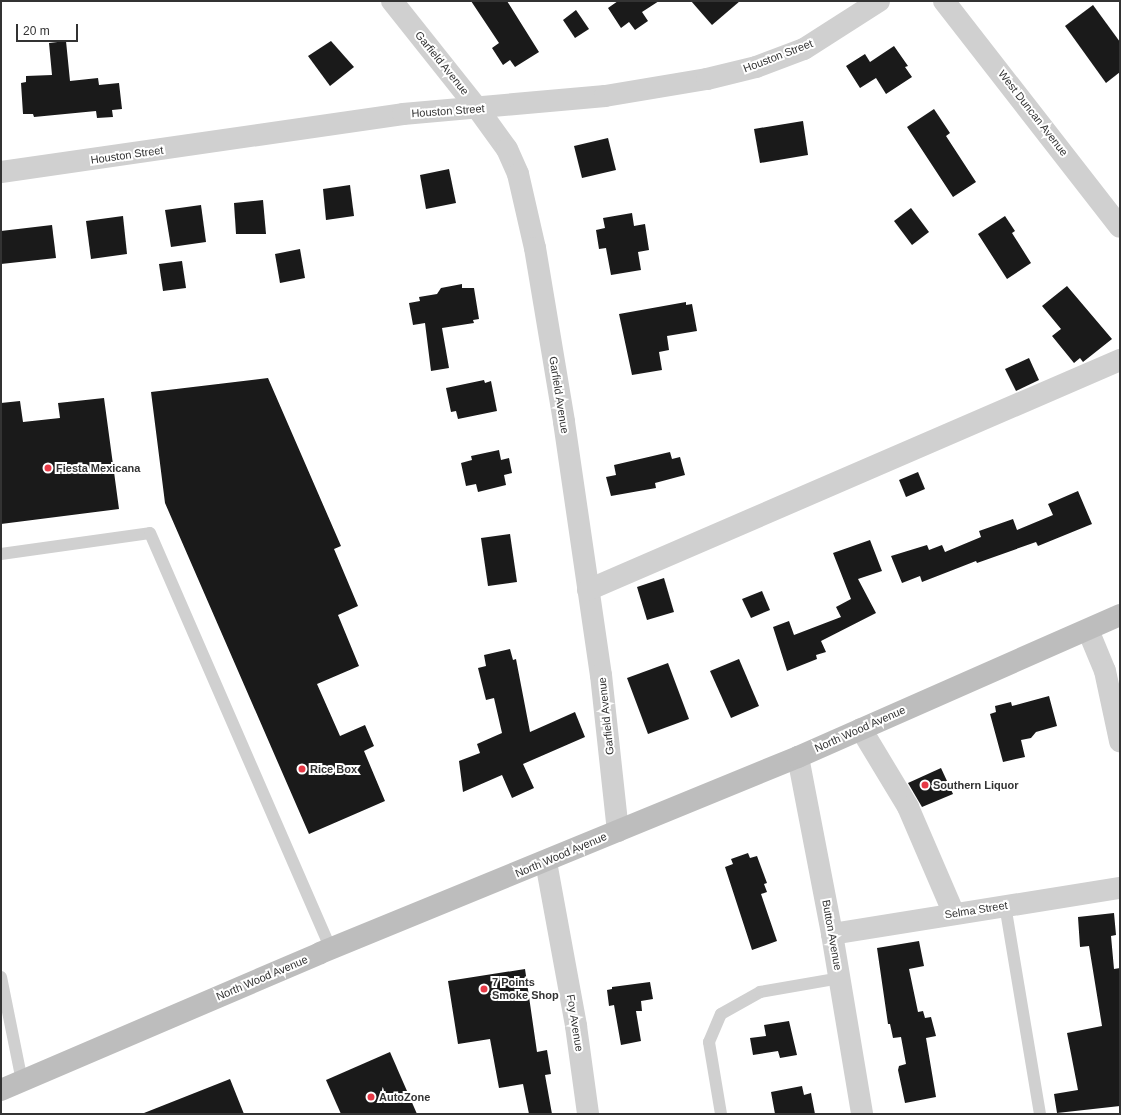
<!DOCTYPE html>
<style>
body{margin:0}
#map{position:relative;width:1121px;height:1115px;overflow:hidden;background:#fff;font-family:Arial,sans-serif}
div>[style]{position:absolute}
[style*='--x']{left:calc(var(--x)*1px);top:calc(var(--y)*1px);width:calc(var(--w)*1px);rotate:calc(var(--a)*1deg)}
.building>*{inset:0;background:#1a1a1a}
.lane>*{height:12px;margin:-6px;padding:0 6px;transform-origin:6px;border-radius:6px;background:#d0d0d0}
.street>*{height:22px;margin:-11px;padding:0 11px;transform-origin:11px;border-radius:11px;background:#d0d0d0}
.secondary>*{height:22px;margin:-11px;padding:0 11px;transform-origin:11px;border-radius:11px;background:#bdbdbd}
.dots>*{width:11px;height:11px;translate:-50% -50%;box-sizing:border-box;border:2px solid #fff;border-radius:50%}
span{translate:-50% -50%;white-space:nowrap;text-align:center;line-height:1.15;-webkit-text-stroke:4px #fff;paint-order:stroke}
.street-label{font-size:11px;color:#333}
.poi-label{font-size:11px;color:#333;font-weight:700}
.left{translate:0 -50%;text-align:left}
.frame{position:absolute;inset:0;border:2px solid #333;pointer-events:none}
.scale{position:absolute;left:16px;top:24px;width:62px;height:18px;box-sizing:border-box;border:2px solid #333;border-top:0;padding-left:5px;font-size:12px;line-height:14px;white-space:nowrap;color:#333;-webkit-text-stroke:3px #fff;paint-order:stroke}
</style>
<div id="map">
<div class="building">
<i style="clip-path:polygon(471px 1px,507px 1px,539px 52px,515px 67px,510px 60px,503px 65px,492px 48px,499px 43px)"></i>
<i style="clip-path:polygon(618px 1px,659px 1px,642px 12px,648px 21px,635px 30px,629px 22px,621px 28px,608px 8px)"></i>
<i style="clip-path:polygon(691px 1px,740px 1px,712px 25px)"></i>
<i style="clip-path:polygon(1093px 5px,1120px 42px,1120px 72px,1106px 83px,1065px 26px)"></i>
<i style="clip-path:polygon(576px 10px,589px 29px,575px 38px,563px 20px)"></i>
<i style="clip-path:polygon(66px 41px,70px 81px,98px 78px,99px 85px,119px 83px,122px 109px,112px 110px,113px 117px,97px 118px,96px 111px,34px 117px,33px 114px,23px 114px,21px 83px,26px 82px,26px 76px,52px 75px,49px 43px)"></i>
<i style="clip-path:polygon(331px 41px,354px 67px,330px 86px,308px 56px)"></i>
<i style="clip-path:polygon(894px 46px,908px 66px,905px 67px,912px 77px,886px 94px,876px 78px,860px 88px,846px 66px,865px 54px,870px 62px)"></i>
<i style="clip-path:polygon(934px 109px,950px 133px,946px 136px,976px 182px,953px 197px,907px 127px)"></i>
<i style="clip-path:polygon(803px 121px,808px 155px,760px 163px,754px 129px)"></i>
<i style="clip-path:polygon(608px 138px,616px 170px,582px 178px,574px 146px)"></i>
<i style="clip-path:polygon(449px 169px,456px 203px,426px 209px,420px 175px)"></i>
<i style="clip-path:polygon(350px 185px,354px 216px,326px 220px,323px 189px)"></i>
<i style="clip-path:polygon(263px 200px,266px 234px,236px 234px,234px 203px)"></i>
<i style="clip-path:polygon(201px 205px,206px 242px,171px 247px,165px 210px)"></i>
<i style="clip-path:polygon(911px 208px,929px 232px,912px 245px,894px 221px)"></i>
<i style="clip-path:polygon(632px 213px,634px 226px,645px 224px,649px 250px,638px 252px,641px 270px,611px 275px,606px 248px,599px 249px,596px 230px,605px 228px,603px 218px)"></i>
<i style="clip-path:polygon(123px 216px,127px 254px,91px 259px,86px 221px)"></i>
<i style="clip-path:polygon(1005px 216px,1015px 231px,1012px 233px,1031px 263px,1007px 279px,978px 234px)"></i>
<i style="clip-path:polygon(52px 225px,56px 258px,1px 264px,1px 231px)"></i>
<i style="clip-path:polygon(300px 249px,305px 278px,280px 283px,275px 254px)"></i>
<i style="clip-path:polygon(182px 261px,186px 288px,163px 291px,159px 264px)"></i>
<i style="clip-path:polygon(462px 284px,462px 288px,474px 288px,479px 319px,473px 320px,474px 323px,442px 328px,449px 368px,431px 371px,425px 323px,413px 325px,409px 303px,420px 301px,419px 297px,437px 294px,441px 288px)"></i>
<i style="clip-path:polygon(1067px 286px,1112px 339px,1083px 362px,1080px 358px,1074px 363px,1052px 336px,1061px 329px,1042px 306px)"></i>
<i style="clip-path:polygon(686px 302px,686px 305px,692px 304px,697px 331px,667px 336px,669px 350px,659px 352px,662px 370px,632px 375px,619px 314px)"></i>
<i style="clip-path:polygon(1029px 358px,1039px 380px,1016px 391px,1005px 369px)"></i>
<i style="clip-path:polygon(268px 378px,341px 546px,334px 549px,358px 606px,338px 615px,359px 666px,317px 684px,340px 736px,365px 725px,374px 746px,364px 751px,385px 801px,309px 834px,165px 503px,151px 392px)"></i>
<i style="clip-path:polygon(484px 380px,485px 383px,491px 381px,497px 411px,458px 419px,456px 411px,451px 412px,446px 388px)"></i>
<i style="clip-path:polygon(104px 398px,119px 509px,1px 524px,1px 403px,20px 401px,23px 422px,60px 418px,58px 403px)"></i>
<i style="clip-path:polygon(499px 450px,501px 460px,509px 458px,512px 473px,504px 475px,506px 485px,478px 492px,476px 484px,466px 486px,461px 463px,472px 460px,471px 456px)"></i>
<i style="clip-path:polygon(670px 452px,672px 459px,680px 457px,685px 475px,655px 483px,656px 488px,611px 496px,606px 477px,616px 475px,614px 465px)"></i>
<i style="clip-path:polygon(918px 472px,925px 489px,906px 497px,899px 480px)"></i>
<i style="clip-path:polygon(1078px 491px,1092px 524px,1038px 546px,1036px 542px,977px 563px,976px 561px,922px 582px,920px 576px,902px 583px,891px 556px,927px 545px,929px 550px,942px 545px,945px 552px,981px 537px,979px 531px,1013px 519px,1017px 530px,1053px 515px,1048px 504px)"></i>
<i style="clip-path:polygon(510px 534px,517px 582px,488px 586px,481px 538px)"></i>
<i style="clip-path:polygon(870px 540px,882px 571px,858px 579px,876px 613px,821px 641px,826px 652px,816px 655px,817px 659px,787px 671px,773px 627px,789px 621px,794px 635px,841px 617px,836px 607px,851px 599px,833px 553px)"></i>
<i style="clip-path:polygon(664px 578px,674px 612px,647px 620px,637px 587px)"></i>
<i style="clip-path:polygon(762px 591px,770px 610px,751px 618px,742px 599px)"></i>
<i style="clip-path:polygon(510px 649px,513px 660px,516px 659px,530px 732px,575px 712px,585px 737px,523px 764px,534px 788px,512px 798px,502px 775px,463px 792px,459px 761px,480px 753px,477px 744px,502px 733px,494px 698px,486px 700px,478px 668px,486px 666px,484px 655px)"></i>
<i style="clip-path:polygon(739px 659px,759px 706px,731px 718px,710px 671px)"></i>
<i style="clip-path:polygon(668px 663px,689px 719px,648px 734px,627px 678px)"></i>
<i style="clip-path:polygon(1049px 696px,1057px 726px,1036px 732px,1031px 738px,1021px 740px,1025px 757px,1003px 762px,990px 714px,996px 712px,995px 706px,1011px 702px,1012px 706px)"></i>
<i style="clip-path:polygon(941px 768px,953px 794px,922px 807px,908px 783px)"></i>
<i style="clip-path:polygon(748px 853px,750px 858px,757px 856px,767px 883px,764px 884px,767px 892px,761px 894px,777px 941px,752px 950px,725px 867px,733px 864px,731px 859px)"></i>
<i style="clip-path:polygon(1114px 913px,1116px 935px,1111px 936px,1114px 969px,1120px 968px,1120px 1106px,1057px 1113px,1054px 1094px,1078px 1090px,1067px 1033px,1102px 1026px,1089px 946px,1080px 947px,1078px 917px)"></i>
<i style="clip-path:polygon(919px 941px,924px 966px,909px 969px,918px 1012px,923px 1011px,925px 1018px,931px 1017px,936px 1036px,926px 1038px,936px 1097px,905px 1103px,898px 1070px,899px 1066px,906px 1064px,901px 1037px,893px 1038px,890px 1024px,888px 1024px,877px 948px)"></i>
<i style="clip-path:polygon(525px 969px,537px 1052px,547px 1050px,551px 1074px,545px 1075px,552px 1114px,529px 1114px,523px 1084px,499px 1088px,490px 1039px,458px 1044px,448px 981px)"></i>
<i style="clip-path:polygon(650px 982px,653px 999px,641px 1001px,642px 1011px,636px 1011px,641px 1041px,621px 1045px,614px 1005px,609px 1006px,607px 990px,612px 989px,612px 987px)"></i>
<i style="clip-path:polygon(789px 1021px,797px 1055px,780px 1058px,778px 1051px,753px 1055px,750px 1038px,766px 1036px,764px 1025px)"></i>
<i style="clip-path:polygon(390px 1052px,417px 1114px,341px 1114px,326px 1080px)"></i>
<i style="clip-path:polygon(230px 1079px,244px 1114px,144px 1114px,144px 1113px)"></i>
<i style="clip-path:polygon(802px 1086px,804px 1095px,811px 1093px,815px 1114px,775px 1114px,771px 1092px)"></i>
</div>
<div class="lane">
<i style="--x:1;--y:554;--w:150;--a:-8"></i>
<i style="--x:150;--y:533;--w:454;--a:66.5"></i>
<i style="--x:1005;--y:905;--w:212;--a:80.5"></i>
<i style="--x:1;--y:977;--w:106;--a:78.6"></i>
<i style="--x:721;--y:1114;--w:73;--a:-99.5"></i>
<i style="--x:709;--y:1042;--w:30;--a:-67"></i>
<i style="--x:721;--y:1014;--w:45;--a:-29.4"></i>
<i style="--x:760;--y:992;--w:81;--a:-9.9"></i>
</div>
<div class="street">
<i style="--x:392;--y:1;--w:138;--a:51.5"></i>
<i style="--x:478;--y:109;--w:49;--a:54.1"></i>
<i style="--x:507;--y:149;--w:27;--a:66"></i>
<i style="--x:518;--y:174;--w:76;--a:77.1"></i>
<i style="--x:535;--y:248;--w:176;--a:80.5"></i>
<i style="--x:564;--y:422;--w:256;--a:81.7"></i>
<i style="--x:601;--y:675;--w:157;--a:83.8"></i>
<i style="--x:944;--y:1;--w:286;--a:52.1"></i>
<i style="--x:1;--y:172;--w:406;--a:-8.2"></i>
<i style="--x:403;--y:114;--w:203;--a:-5.1"></i>
<i style="--x:605;--y:96;--w:103;--a:-9.5"></i>
<i style="--x:707;--y:79;--w:50;--a:-13.8"></i>
<i style="--x:756;--y:67;--w:51;--a:-20.6"></i>
<i style="--x:804;--y:49;--w:89;--a:-32.6"></i>
<i style="--x:588;--y:590;--w:580;--a:-23.38"></i>
<i style="--x:1088;--y:630;--w:44;--a:67.5"></i>
<i style="--x:1105;--y:671;--w:72;--a:77.9"></i>
<i style="--x:861;--y:729;--w:91;--a:58.9"></i>
<i style="--x:908;--y:807;--w:116;--a:66.7"></i>
<i style="--x:798;--y:757;--w:180;--a:79.1"></i>
<i style="--x:832;--y:934;--w:182;--a:80.5"></i>
<i style="--x:546;--y:862;--w:167;--a:79.6"></i>
<i style="--x:576;--y:1026;--w:89;--a:82.2"></i>
<i style="--x:832;--y:934;--w:292;--a:-9.1"></i>
</div>
<div class="secondary">
<i style="--x:1;--y:1090;--w:347;--a:-23.2"></i>
<i style="--x:320;--y:953;--w:517;--a:-22.3"></i>
<i style="--x:798;--y:757;--w:352;--a:-23.8"></i>
</div>
<div class="dots">
<i style="left:48px;top:468px;background:#e63946"></i>
<i style="left:302px;top:769px;background:#e63946"></i>
<i style="left:925px;top:785px;background:#e63946"></i>
<i style="left:484px;top:989px;background:#e63946"></i>
<i style="left:371px;top:1097px;background:#e63946"></i>
</div>
<div class="street-label">
<span style="left:778px;top:56px;rotate:-21deg">Houston Street</span>
<span style="left:442px;top:63px;rotate:51deg">Garfield Avenue</span>
<span style="left:448px;top:111px;rotate:-4deg">Houston Street</span>
<span style="left:1033px;top:113px;rotate:52deg">West Duncan Avenue</span>
<span style="left:127px;top:155px;rotate:-8deg">Houston Street</span>
<span style="left:559px;top:395px;rotate:81deg">Garfield Avenue</span>
<span style="left:606px;top:716px;rotate:-96deg">Garfield Avenue</span>
<span style="left:860px;top:729px;rotate:-24deg">North Wood Avenue</span>
<span style="left:561px;top:855px;rotate:-23deg">North Wood Avenue</span>
<span style="left:976px;top:910px;rotate:-9deg">Selma Street</span>
<span style="left:832px;top:935px;rotate:80deg">Button Avenue</span>
<span style="left:262px;top:978px;rotate:-23deg">North Wood Avenue</span>
<span style="left:575px;top:1023px;rotate:81deg">Foy Avenue</span>
</div>
<div class="poi-label">
<span class="left" style="left:56px;top:468px">Fiesta Mexicana</span>
<span class="left" style="left:310px;top:769px">Rice Box</span>
<span class="left" style="left:933px;top:785px">Southern Liquor</span>
<span class="left" style="left:492px;top:989px">7 Points<br>Smoke Shop</span>
<span class="left" style="left:379px;top:1097px">AutoZone</span>
</div>
<div class="frame"></div>
<div class="scale">20 m</div>
</div>
